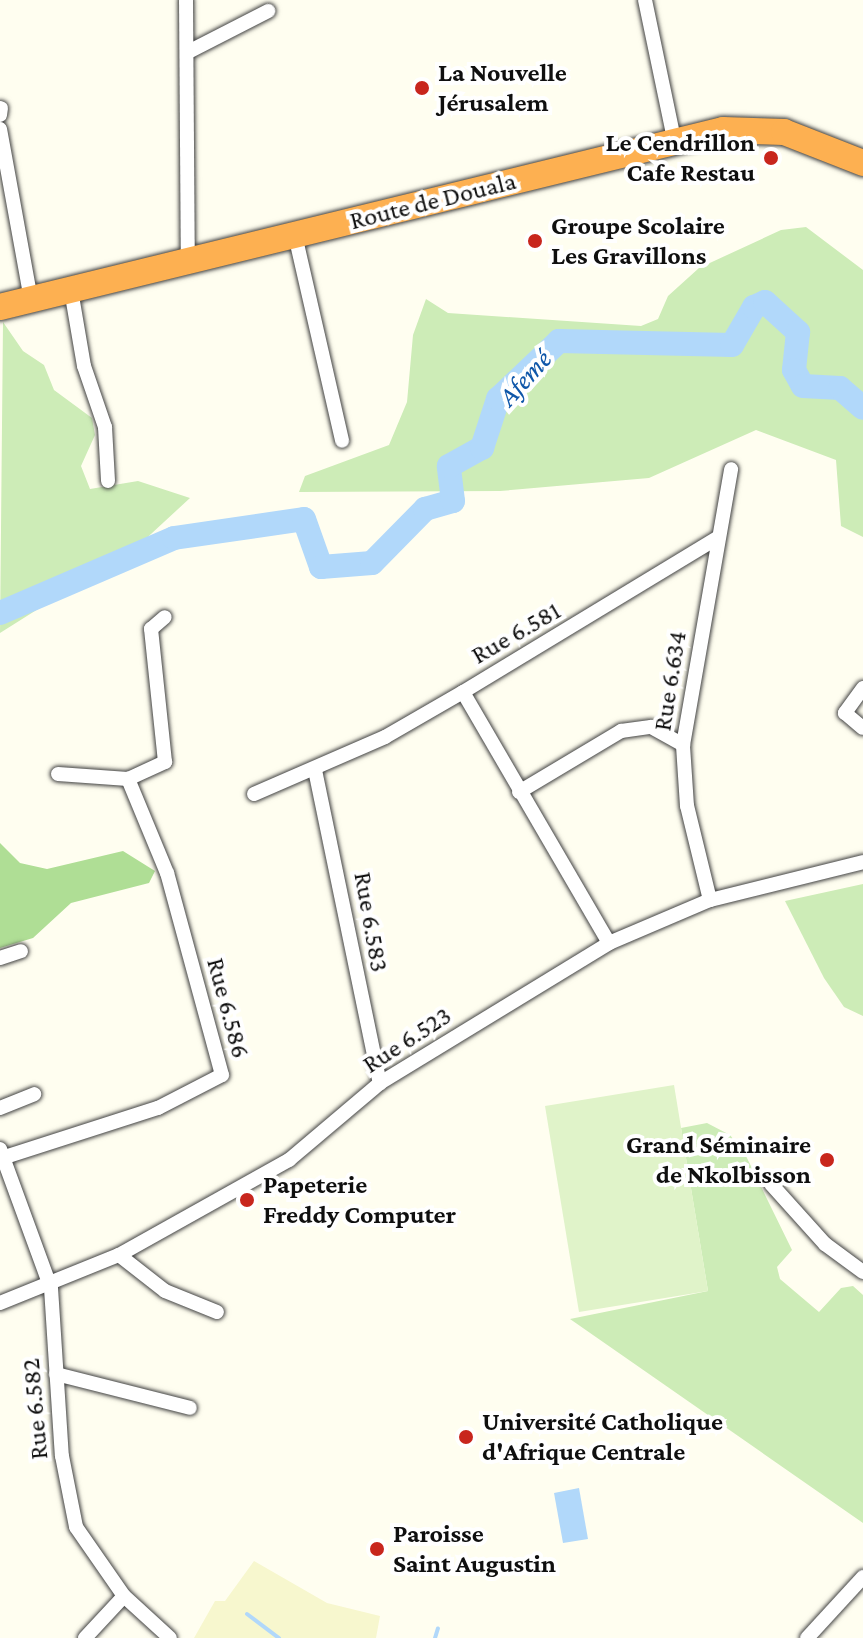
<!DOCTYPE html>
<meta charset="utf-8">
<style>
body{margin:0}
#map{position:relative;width:863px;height:1638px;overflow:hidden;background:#fffef0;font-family:"Crimson Pro",serif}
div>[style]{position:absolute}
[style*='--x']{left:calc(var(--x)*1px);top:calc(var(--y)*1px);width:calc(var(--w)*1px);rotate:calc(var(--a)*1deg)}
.farmland>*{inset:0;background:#f7f7ce}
.green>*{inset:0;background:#cdecb7}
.forest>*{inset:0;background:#afde95}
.pitch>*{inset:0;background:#e0f3c9}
.water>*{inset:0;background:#b1d8fa}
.stream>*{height:4px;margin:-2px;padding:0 2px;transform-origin:2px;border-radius:2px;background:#b1d8fa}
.river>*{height:24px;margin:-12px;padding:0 12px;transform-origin:12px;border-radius:12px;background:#b1d8fa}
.roads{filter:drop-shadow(0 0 2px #424242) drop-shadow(0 0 2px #424242)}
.street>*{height:14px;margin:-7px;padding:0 7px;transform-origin:7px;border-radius:7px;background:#fff}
.highway>*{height:26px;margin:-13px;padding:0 13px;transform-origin:13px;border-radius:13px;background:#fdb051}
.dots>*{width:22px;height:22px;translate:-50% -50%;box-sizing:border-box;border:4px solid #fff;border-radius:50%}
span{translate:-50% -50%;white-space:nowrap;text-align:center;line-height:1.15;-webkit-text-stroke:8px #fff;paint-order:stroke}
.poi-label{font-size:26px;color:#0f0f0f;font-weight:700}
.left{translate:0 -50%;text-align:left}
.right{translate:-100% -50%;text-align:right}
.street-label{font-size:26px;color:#0f0f0f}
.water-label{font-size:28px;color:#0f57a9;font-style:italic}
</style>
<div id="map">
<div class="farmland">
<i style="clip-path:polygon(254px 1561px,327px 1603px,380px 1616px,376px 1638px,194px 1638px,215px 1601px,225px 1601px)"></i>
</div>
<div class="green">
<i style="clip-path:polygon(806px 227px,863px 270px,863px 537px,841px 526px,836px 460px,756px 430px,649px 478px,500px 491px,299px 492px,305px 476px,389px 445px,407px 402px,413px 335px,426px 299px,448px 313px,641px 326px,658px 319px,668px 296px,699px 268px,781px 230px)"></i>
<i style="clip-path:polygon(3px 322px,23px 351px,44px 365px,54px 390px,92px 418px,95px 435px,81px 466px,90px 489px,138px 481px,190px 498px,138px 546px,0 633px)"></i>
<i style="clip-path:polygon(863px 884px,863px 1016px,844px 1007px,824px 978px,785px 901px)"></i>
<i style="clip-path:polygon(707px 1123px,730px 1135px,746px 1156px,792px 1250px,777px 1267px,780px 1279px,819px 1312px,841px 1288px,853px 1286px,863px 1295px,863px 1523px,570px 1319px,708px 1291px,681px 1128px)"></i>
</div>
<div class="forest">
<i style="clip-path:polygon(0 843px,20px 863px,47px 869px,123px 851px,155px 871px,149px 883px,71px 903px,33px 938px,0 948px)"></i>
</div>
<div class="pitch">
<i style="clip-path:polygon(674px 1085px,708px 1291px,579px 1312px,545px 1106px)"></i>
</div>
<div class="water">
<i style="clip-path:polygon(579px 1488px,588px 1539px,563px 1543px,554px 1493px)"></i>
</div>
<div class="stream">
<i style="--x:247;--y:1614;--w:40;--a:37"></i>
<i style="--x:435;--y:1638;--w:10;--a:-73"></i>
</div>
<div class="river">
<i style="--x:0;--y:613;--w:189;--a:-23.3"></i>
<i style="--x:174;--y:538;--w:131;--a:-8.3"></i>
<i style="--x:304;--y:519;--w:51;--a:70.5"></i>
<i style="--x:321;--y:567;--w:51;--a:-4.5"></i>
<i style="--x:372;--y:563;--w:76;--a:-45.5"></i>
<i style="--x:425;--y:509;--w:29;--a:-16"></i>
<i style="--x:453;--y:501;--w:35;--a:-97"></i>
<i style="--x:449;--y:466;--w:38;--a:-29"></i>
<i style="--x:482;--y:448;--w:52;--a:-71.9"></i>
<i style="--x:498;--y:399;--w:84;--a:-43.6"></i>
<i style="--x:559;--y:341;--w:173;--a:1.3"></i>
<i style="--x:732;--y:345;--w:44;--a:-59.9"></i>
<i style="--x:754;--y:307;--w:12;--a:-24"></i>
<i style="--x:765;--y:302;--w:45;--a:42.3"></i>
<i style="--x:798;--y:332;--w:38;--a:96"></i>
<i style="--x:794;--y:370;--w:18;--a:61"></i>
<i style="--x:803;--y:386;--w:37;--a:3"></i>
<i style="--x:840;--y:388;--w:30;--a:41"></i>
</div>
<div class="roads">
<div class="street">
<i style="--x:186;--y:0;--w:261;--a:89.6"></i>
<i style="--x:645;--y:0;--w:142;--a:78.2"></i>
<i style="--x:190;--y:51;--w:88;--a:-27.1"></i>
<i style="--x:0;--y:115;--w:7;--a:-82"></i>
<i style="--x:0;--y:129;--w:173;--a:79.7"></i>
<i style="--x:295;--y:235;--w:211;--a:77.1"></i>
<i style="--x:71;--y:290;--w:77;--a:80.3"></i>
<i style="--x:84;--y:366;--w:65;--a:71"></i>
<i style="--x:105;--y:427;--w:54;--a:86.8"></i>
<i style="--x:863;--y:688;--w:31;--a:126"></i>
<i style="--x:845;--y:713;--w:23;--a:40"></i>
<i style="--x:315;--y:770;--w:320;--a:78.3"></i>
<i style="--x:58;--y:774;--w:70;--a:4.1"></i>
<i style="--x:128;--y:779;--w:41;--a:-24.7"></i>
<i style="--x:165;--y:762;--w:134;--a:-96"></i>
<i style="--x:151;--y:629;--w:18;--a:-41"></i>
<i style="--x:519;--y:792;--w:119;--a:-30.9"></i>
<i style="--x:621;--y:731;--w:30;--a:-8"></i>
<i style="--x:651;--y:727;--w:37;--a:29"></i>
<i style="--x:254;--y:794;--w:143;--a:-23.5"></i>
<i style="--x:385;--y:737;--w:90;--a:-30"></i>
<i style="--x:710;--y:900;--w:97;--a:-103.7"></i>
<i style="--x:687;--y:806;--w:61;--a:-93.8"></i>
<i style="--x:683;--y:745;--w:280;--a:-80.1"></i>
<i style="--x:609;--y:943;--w:290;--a:-120.2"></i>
<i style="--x:463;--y:692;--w:297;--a:-31.2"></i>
<i style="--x:0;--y:958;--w:22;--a:-18"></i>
<i style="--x:0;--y:1108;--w:37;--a:-22"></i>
<i style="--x:0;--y:1149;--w:148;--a:69.9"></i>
<i style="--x:51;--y:1288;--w:168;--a:86.3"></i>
<i style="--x:62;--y:1456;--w:72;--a:78.8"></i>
<i style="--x:76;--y:1527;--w:84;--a:55.2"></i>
<i style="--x:124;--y:1596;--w:62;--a:42.4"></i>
<i style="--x:5;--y:1157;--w:161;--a:-17.8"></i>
<i style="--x:158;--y:1108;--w:72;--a:-27.3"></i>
<i style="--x:222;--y:1075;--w:209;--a:-105.2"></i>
<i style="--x:167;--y:873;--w:102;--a:-112.5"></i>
<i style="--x:771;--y:1184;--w:81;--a:48"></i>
<i style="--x:825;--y:1244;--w:47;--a:36.4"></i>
<i style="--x:119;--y:1255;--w:58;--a:38"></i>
<i style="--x:165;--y:1291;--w:56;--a:22"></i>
<i style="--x:0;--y:1303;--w:128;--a:-22"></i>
<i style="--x:119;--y:1255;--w:195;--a:-29.2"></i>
<i style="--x:289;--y:1160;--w:119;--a:-40.2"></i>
<i style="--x:380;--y:1083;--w:268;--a:-31.4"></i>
<i style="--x:609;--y:943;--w:110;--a:-23.1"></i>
<i style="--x:710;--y:900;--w:158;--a:-13.9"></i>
<i style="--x:56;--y:1374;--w:138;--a:14.2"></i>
<i style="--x:85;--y:1638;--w:57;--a:-47.1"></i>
<i style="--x:807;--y:1638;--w:83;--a:-47.4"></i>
</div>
<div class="highway">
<i style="--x:0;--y:307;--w:744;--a:-13.76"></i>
<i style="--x:723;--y:130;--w:61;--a:1.9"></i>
<i style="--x:784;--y:132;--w:85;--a:21.4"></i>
</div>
</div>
<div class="dots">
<i style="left:422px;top:88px;background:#c8261d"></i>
<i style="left:771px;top:158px;background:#c8261d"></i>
<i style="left:535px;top:241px;background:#c8261d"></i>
<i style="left:827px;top:1160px;background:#c8261d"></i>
<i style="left:247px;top:1200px;background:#c8261d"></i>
<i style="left:466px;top:1437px;background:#c8261d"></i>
<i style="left:377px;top:1549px;background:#c8261d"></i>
</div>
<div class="poi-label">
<span class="left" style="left:438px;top:88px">La Nouvelle<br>Jérusalem</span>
<span class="right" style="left:755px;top:158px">Le Cendrillon<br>Cafe Restau</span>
<span class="left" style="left:551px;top:241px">Groupe Scolaire<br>Les Gravillons</span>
<span class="right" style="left:811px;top:1160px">Grand Séminaire<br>de Nkolbisson</span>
<span class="left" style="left:263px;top:1200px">Papeterie<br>Freddy Computer</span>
<span class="left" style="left:482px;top:1437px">Université Catholique<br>d'Afrique Centrale</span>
<span class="left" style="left:393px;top:1549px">Paroisse<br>Saint Augustin</span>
</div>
<div class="street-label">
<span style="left:433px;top:201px;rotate:-14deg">Route de Douala</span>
<span style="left:516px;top:633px;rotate:-30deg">Rue 6.581</span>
<span style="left:670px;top:681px;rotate:-81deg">Rue 6.634</span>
<span style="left:371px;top:922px;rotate:80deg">Rue 6.583</span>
<span style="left:228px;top:1008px;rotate:75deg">Rue 6.586</span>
<span style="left:407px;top:1040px;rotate:-33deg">Rue 6.523</span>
<span style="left:35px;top:1409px;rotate:-95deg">Rue 6.582</span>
</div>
<div class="water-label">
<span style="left:525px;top:378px;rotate:-48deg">Afemé</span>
</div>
</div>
